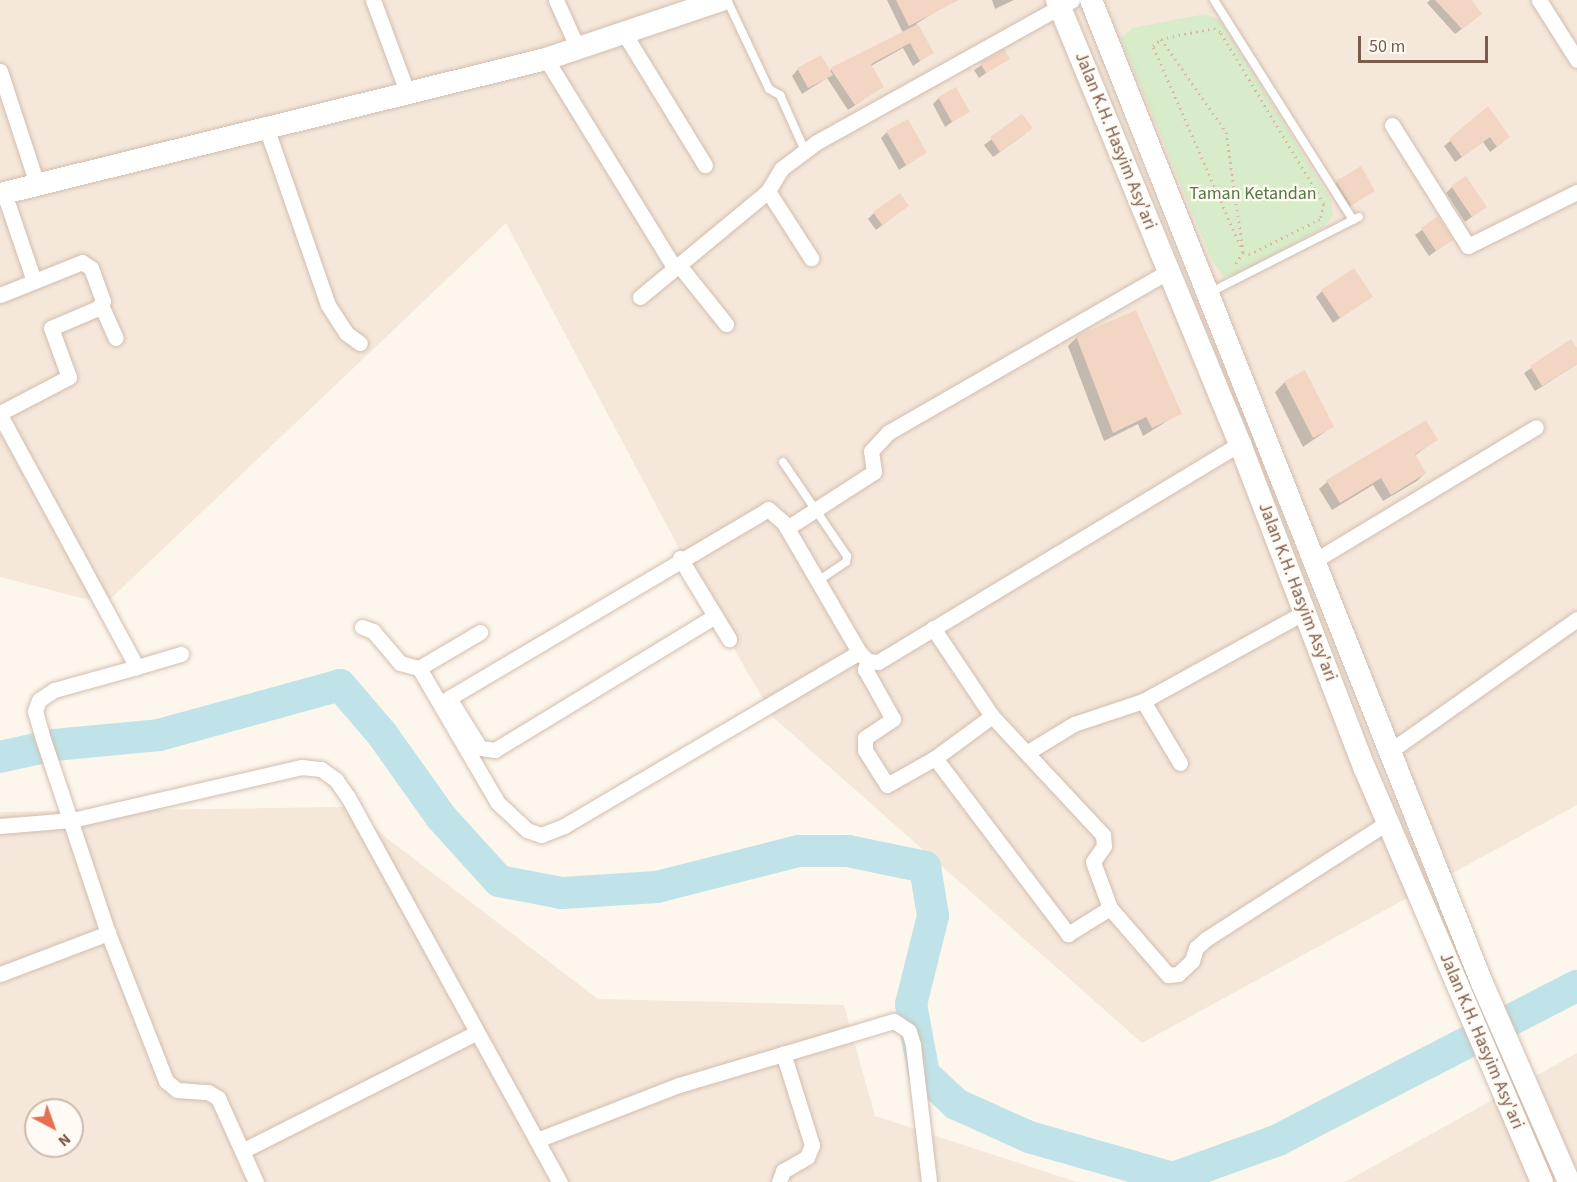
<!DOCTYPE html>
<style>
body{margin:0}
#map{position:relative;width:1577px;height:1182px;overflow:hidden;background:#fdf6ec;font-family:"Source Sans 3",sans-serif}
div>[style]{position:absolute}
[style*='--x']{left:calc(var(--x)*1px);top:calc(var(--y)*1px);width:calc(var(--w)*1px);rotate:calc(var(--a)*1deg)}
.residential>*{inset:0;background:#f5e8da}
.green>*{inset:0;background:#d8ecc9}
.shadow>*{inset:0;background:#0003}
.river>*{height:32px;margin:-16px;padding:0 16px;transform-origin:16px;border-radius:16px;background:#bfe3e8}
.building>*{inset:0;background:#f3d5c3}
.path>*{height:3px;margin-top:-1.5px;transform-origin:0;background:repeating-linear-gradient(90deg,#d9b8a5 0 1.5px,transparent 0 6px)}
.roads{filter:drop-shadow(0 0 2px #d1beb0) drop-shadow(0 0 2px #d1beb0)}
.lane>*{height:8px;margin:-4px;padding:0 4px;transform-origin:4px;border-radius:4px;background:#fff}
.street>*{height:15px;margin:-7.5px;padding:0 7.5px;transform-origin:7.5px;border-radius:7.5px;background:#fff}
.secondary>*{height:22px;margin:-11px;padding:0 11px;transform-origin:11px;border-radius:11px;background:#fff}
span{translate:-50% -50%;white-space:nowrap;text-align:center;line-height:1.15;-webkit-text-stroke:4.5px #fffaf3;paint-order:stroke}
.street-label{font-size:18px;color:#7a5c4d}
.park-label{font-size:18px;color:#537a41}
.north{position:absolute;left:24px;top:1098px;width:60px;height:60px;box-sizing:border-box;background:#fffaf3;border:2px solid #cabbb1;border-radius:50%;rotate:139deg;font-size:16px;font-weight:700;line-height:24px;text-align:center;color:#7a5c4d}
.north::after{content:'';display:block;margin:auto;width:21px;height:27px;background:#e76f51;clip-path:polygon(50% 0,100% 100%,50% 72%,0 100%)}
.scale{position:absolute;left:1358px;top:36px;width:130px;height:27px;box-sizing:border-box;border:3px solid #7a5c4d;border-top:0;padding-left:8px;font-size:18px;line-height:21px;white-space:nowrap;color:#7a5c4d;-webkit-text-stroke:4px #fffaf3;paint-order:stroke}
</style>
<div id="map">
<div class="residential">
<i style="clip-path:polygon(0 0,1577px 0,1577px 805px,1142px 1043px,774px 718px,715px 616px,506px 223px,105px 604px,0 577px)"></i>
<i style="clip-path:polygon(evenodd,346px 807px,598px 999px,844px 1005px,875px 1116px,1077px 1182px,0 1182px,0 812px,346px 807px,36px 1110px,72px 1110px,72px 1146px,36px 1146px,36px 1110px)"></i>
<i style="clip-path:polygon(1577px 1053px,1577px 1182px,1345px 1182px)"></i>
</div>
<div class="green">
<i style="clip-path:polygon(1205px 14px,1220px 20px,1331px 200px,1333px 216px,1321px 229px,1237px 275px,1224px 277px,1212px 261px,1121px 38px,1132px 28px)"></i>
</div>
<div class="shadow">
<i style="clip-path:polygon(887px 0,940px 0,943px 7px,916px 24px,932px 53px,913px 66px,903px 48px,871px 66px,882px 87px,848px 110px,827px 78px,802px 94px,792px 76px,798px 69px,829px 71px,903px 33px)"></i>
<i style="clip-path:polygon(992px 0,1014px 0,995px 9px)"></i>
<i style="clip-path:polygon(1430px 0,1470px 0,1474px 20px,1455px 34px,1427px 3px)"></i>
<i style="clip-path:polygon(1003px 51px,1008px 58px,979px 78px,974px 70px)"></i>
<i style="clip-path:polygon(939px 98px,968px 111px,945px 127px,933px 104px)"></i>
<i style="clip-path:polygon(1022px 116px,1025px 134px,993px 157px,984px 145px)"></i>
<i style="clip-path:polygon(1470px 125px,1502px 143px,1490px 152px,1483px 142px,1455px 162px,1444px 146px)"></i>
<i style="clip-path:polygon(887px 132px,925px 153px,899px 170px,881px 138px)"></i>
<i style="clip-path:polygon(1337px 182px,1373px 191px,1344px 210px,1331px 188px)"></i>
<i style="clip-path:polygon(1452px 187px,1485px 207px,1465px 222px,1446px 193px)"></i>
<i style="clip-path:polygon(907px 206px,876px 230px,868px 219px,874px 213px)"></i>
<i style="clip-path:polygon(1437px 219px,1451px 240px,1429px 256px,1415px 235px)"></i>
<i style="clip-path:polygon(1322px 291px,1371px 296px,1333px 323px,1316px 297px)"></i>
<i style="clip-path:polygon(1077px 337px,1180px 413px,1143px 436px,1138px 424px,1104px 441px,1068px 346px)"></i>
<i style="clip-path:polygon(1571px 341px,1577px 351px,1577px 364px,1535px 391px,1524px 373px)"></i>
<i style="clip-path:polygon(1285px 382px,1332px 427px,1303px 447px,1275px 392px)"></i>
<i style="clip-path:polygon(1425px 422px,1436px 440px,1414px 456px,1425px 473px,1417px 481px,1383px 501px,1373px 485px,1332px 510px,1319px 489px,1327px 482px)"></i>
</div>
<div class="river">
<i style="--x:0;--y:757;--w:55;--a:-12.5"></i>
<i style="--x:54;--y:745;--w:105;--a:-5.4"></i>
<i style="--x:159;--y:735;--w:188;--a:-15.4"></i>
<i style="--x:340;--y:685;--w:65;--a:49.4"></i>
<i style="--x:382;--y:734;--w:102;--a:54.6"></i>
<i style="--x:441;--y:817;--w:86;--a:47.8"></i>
<i style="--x:499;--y:881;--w:64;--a:10.8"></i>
<i style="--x:562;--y:893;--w:95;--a:-3.6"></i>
<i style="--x:657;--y:887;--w:146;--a:-14.3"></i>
<i style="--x:798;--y:851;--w:50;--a:0"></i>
<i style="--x:848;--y:851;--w:79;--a:11.7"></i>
<i style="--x:925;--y:867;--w:50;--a:80.7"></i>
<i style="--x:933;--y:916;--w:91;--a:104"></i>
<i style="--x:911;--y:1004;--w:71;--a:79.5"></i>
<i style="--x:924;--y:1074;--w:44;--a:43.2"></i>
<i style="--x:956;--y:1104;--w:80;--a:24.3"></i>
<i style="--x:1029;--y:1137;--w:150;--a:15.9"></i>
<i style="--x:1173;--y:1178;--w:112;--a:-19.9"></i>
<i style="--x:1278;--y:1140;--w:336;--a:-27.3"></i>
</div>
<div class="building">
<i style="clip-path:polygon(896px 0,959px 0,909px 26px)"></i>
<i style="clip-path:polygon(1435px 0,1472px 0,1482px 14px,1462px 29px)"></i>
<i style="clip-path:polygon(918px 24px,934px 53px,920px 61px,910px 43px,871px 64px,884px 87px,855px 105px,830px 68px)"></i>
<i style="clip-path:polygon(1004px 49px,1010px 59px,986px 73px,980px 63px)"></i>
<i style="clip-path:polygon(821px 55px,833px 75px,808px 88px,797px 68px)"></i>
<i style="clip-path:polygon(956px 87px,970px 112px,952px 122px,938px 97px)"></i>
<i style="clip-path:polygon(1488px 106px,1510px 137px,1497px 147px,1490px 137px,1462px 157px,1449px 139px)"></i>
<i style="clip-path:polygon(1022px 114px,1033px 128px,1000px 152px,990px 137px)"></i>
<i style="clip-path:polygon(908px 119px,927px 153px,906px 165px,886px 131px)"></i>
<i style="clip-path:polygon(1361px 166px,1375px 191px,1351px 205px,1336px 181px)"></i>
<i style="clip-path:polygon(1466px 176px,1487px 207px,1472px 217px,1451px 186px)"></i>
<i style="clip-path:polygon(900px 193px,909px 206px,882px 225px,873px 212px)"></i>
<i style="clip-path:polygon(1438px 216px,1453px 240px,1436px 251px,1421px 228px)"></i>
<i style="clip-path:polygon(1354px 268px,1373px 297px,1340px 318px,1321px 290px)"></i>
<i style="clip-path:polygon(1136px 310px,1182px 414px,1152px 428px,1146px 417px,1113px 433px,1076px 336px)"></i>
<i style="clip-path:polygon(1571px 339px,1577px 348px,1577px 364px,1542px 386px,1530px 366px)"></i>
<i style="clip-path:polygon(1305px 370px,1334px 427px,1313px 438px,1284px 381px)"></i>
<i style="clip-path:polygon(1426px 420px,1438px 440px,1415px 454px,1426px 473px,1391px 495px,1381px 478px,1340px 503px,1326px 480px)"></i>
</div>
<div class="path">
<i style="--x:1214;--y:28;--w:9;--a:36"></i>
<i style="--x:1221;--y:33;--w:200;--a:58.9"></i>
<i style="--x:1324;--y:204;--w:16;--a:105"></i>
<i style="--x:1320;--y:219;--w:78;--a:153.4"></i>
<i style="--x:1250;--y:254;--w:7;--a:-164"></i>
<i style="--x:1243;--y:252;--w:225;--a:-113.6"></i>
<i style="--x:1153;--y:46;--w:11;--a:-41"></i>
<i style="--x:1161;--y:39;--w:54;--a:-11.7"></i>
<i style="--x:1161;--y:39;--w:113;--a:55"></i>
<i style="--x:1226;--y:132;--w:121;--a:81.9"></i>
<i style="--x:1243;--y:252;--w:15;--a:122"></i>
</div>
<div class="roads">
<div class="lane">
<i style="--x:727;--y:0;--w:98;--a:64.7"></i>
<i style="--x:769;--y:89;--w:13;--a:29"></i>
<i style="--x:780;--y:95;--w:61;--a:65.9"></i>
<i style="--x:1214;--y:0;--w:260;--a:57.7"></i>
<i style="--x:1209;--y:293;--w:168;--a:-26.9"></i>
<i style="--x:783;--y:462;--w:114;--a:55.8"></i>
<i style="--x:847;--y:556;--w:6;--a:99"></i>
<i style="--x:846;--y:562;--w:34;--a:146"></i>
</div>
<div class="street">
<i style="--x:373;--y:0;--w:98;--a:69.7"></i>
<i style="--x:556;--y:0;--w:54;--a:65.8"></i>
<i style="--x:1539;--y:0;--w:71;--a:57.7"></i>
<i style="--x:624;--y:33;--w:155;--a:58.5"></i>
<i style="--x:546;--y:59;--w:244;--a:58.4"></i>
<i style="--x:0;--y:71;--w:119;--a:71.9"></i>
<i style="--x:1392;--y:125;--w:143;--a:57.9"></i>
<i style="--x:1468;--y:246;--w:122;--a:-26.4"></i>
<i style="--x:266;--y:127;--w:188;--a:70.8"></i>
<i style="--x:328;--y:305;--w:33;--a:57"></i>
<i style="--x:346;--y:333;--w:17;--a:36"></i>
<i style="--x:768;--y:191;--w:80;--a:57.3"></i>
<i style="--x:4;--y:193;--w:93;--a:71.2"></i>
<i style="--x:678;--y:264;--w:77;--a:51.3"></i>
<i style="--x:0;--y:295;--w:88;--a:-21.9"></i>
<i style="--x:82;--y:262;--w:11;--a:34"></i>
<i style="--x:91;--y:268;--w:35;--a:70"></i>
<i style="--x:103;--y:301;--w:9;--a:126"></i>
<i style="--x:98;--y:308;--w:51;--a:156.9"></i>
<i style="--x:51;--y:328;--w:52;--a:69.8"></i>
<i style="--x:69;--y:377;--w:78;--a:152.4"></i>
<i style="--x:640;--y:297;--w:166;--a:-39.6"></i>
<i style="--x:768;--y:191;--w:26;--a:-59"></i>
<i style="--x:781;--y:169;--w:45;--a:-36.9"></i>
<i style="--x:817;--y:142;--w:292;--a:-29.1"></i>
<i style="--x:101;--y:305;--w:36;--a:66"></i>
<i style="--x:0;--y:415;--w:287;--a:61.5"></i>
<i style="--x:137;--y:667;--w:86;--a:164.5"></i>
<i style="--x:54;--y:690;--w:18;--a:146"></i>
<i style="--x:39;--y:700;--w:12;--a:110"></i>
<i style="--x:35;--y:711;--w:26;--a:74"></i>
<i style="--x:42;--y:736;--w:208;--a:71.5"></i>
<i style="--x:108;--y:933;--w:159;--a:68.6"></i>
<i style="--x:166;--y:1081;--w:14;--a:39"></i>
<i style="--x:177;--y:1090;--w:31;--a:4"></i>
<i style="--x:208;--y:1092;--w:12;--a:31"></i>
<i style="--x:218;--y:1098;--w:92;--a:65.7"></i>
<i style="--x:787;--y:528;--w:103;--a:-32.8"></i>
<i style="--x:874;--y:472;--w:21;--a:-98"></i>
<i style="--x:871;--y:451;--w:26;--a:-47"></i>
<i style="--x:889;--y:432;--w:323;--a:-29.9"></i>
<i style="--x:680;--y:558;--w:95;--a:58.8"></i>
<i style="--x:1314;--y:561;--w:259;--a:-31.1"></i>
<i style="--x:715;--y:616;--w:258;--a:148.7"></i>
<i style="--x:495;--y:750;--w:15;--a:-172"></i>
<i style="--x:480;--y:748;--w:59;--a:-121.8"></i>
<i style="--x:449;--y:698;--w:371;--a:-30.6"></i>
<i style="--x:768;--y:509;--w:21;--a:41"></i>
<i style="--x:784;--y:523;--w:149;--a:59.8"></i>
<i style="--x:362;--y:627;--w:12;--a:20"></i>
<i style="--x:373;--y:631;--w:42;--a:49.8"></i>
<i style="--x:400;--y:663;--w:20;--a:15"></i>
<i style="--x:419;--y:668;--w:156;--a:59.7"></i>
<i style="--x:498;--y:803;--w:40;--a:43"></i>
<i style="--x:527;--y:830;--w:15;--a:20"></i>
<i style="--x:541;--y:835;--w:25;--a:-21"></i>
<i style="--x:564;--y:826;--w:342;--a:-30.5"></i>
<i style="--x:859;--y:652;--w:13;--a:45"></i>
<i style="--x:868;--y:661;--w:10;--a:6"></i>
<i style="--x:878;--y:662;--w:423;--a:-31.1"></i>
<i style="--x:933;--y:628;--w:106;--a:56.2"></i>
<i style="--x:992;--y:716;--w:71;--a:143.6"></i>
<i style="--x:868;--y:661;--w:9;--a:111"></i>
<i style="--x:865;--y:669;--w:57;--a:60.8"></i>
<i style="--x:893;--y:719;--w:34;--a:146"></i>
<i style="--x:865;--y:738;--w:12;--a:90"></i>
<i style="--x:865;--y:750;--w:41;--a:57.8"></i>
<i style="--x:887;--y:785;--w:55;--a:-29.4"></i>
<i style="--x:935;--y:758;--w:221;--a:52.9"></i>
<i style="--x:1068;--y:934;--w:49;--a:-31.8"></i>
<i style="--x:137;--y:667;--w:46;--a:-16.5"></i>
<i style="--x:419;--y:668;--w:71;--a:-30.5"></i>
<i style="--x:992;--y:716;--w:163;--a:47"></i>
<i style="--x:1103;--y:835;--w:11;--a:85"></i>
<i style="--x:1104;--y:846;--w:19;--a:125"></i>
<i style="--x:1093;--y:862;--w:49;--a:69.7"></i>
<i style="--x:1110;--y:908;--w:89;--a:49.1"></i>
<i style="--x:1168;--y:975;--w:10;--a:-6"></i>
<i style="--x:1178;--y:974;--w:19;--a:-43"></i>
<i style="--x:1192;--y:961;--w:14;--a:-73"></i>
<i style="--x:1196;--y:948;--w:13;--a:-42"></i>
<i style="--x:1206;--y:939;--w:216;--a:-32.7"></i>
<i style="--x:1390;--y:751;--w:229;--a:-35.2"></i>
<i style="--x:1028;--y:752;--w:54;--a:-31.3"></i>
<i style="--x:1074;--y:724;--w:73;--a:-18.4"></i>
<i style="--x:1180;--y:763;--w:72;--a:-120.8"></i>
<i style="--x:1143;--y:701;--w:185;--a:-28.8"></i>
<i style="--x:0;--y:826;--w:72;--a:-4.8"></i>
<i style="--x:72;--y:820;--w:235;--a:-13"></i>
<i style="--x:301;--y:767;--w:20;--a:6"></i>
<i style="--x:321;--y:769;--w:19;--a:36"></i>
<i style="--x:336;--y:780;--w:21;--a:55"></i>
<i style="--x:348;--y:797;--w:440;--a:61.2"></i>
<i style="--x:0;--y:974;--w:116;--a:-20.8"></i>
<i style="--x:537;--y:1140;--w:152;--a:-21.2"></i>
<i style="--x:679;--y:1085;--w:224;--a:-16.6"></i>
<i style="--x:894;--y:1021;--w:18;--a:34"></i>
<i style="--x:909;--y:1031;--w:15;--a:74"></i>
<i style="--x:913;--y:1045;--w:138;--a:83.3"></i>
<i style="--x:242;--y:1151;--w:262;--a:-26.8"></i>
<i style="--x:779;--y:1182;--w:12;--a:-70"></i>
<i style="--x:783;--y:1171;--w:28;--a:-30"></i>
<i style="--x:807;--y:1157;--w:13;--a:-67"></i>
<i style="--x:812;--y:1145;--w:96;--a:-107.5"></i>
</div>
<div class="secondary">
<i style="--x:1057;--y:0;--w:480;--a:67.6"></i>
<i style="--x:1240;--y:444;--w:348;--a:69"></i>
<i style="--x:1365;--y:769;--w:449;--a:66.8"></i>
<i style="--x:1091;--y:0;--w:1058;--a:68.31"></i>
<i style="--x:1482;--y:983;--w:217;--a:66.4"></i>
<i style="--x:0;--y:194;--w:562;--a:-13.89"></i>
<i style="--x:546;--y:59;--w:185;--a:-18.6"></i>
</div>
</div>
<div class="street-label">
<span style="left:1115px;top:141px;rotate:68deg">Jalan K.H. Hasyim Asy'ari</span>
<span style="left:1297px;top:592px;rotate:69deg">Jalan K.H. Hasyim Asy'ari</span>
<span style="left:1481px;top:1041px;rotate:67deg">Jalan K.H. Hasyim Asy'ari</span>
</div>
<div class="park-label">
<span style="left:1253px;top:194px">Taman Ketandan</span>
</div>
<div class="north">N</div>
<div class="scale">50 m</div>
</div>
